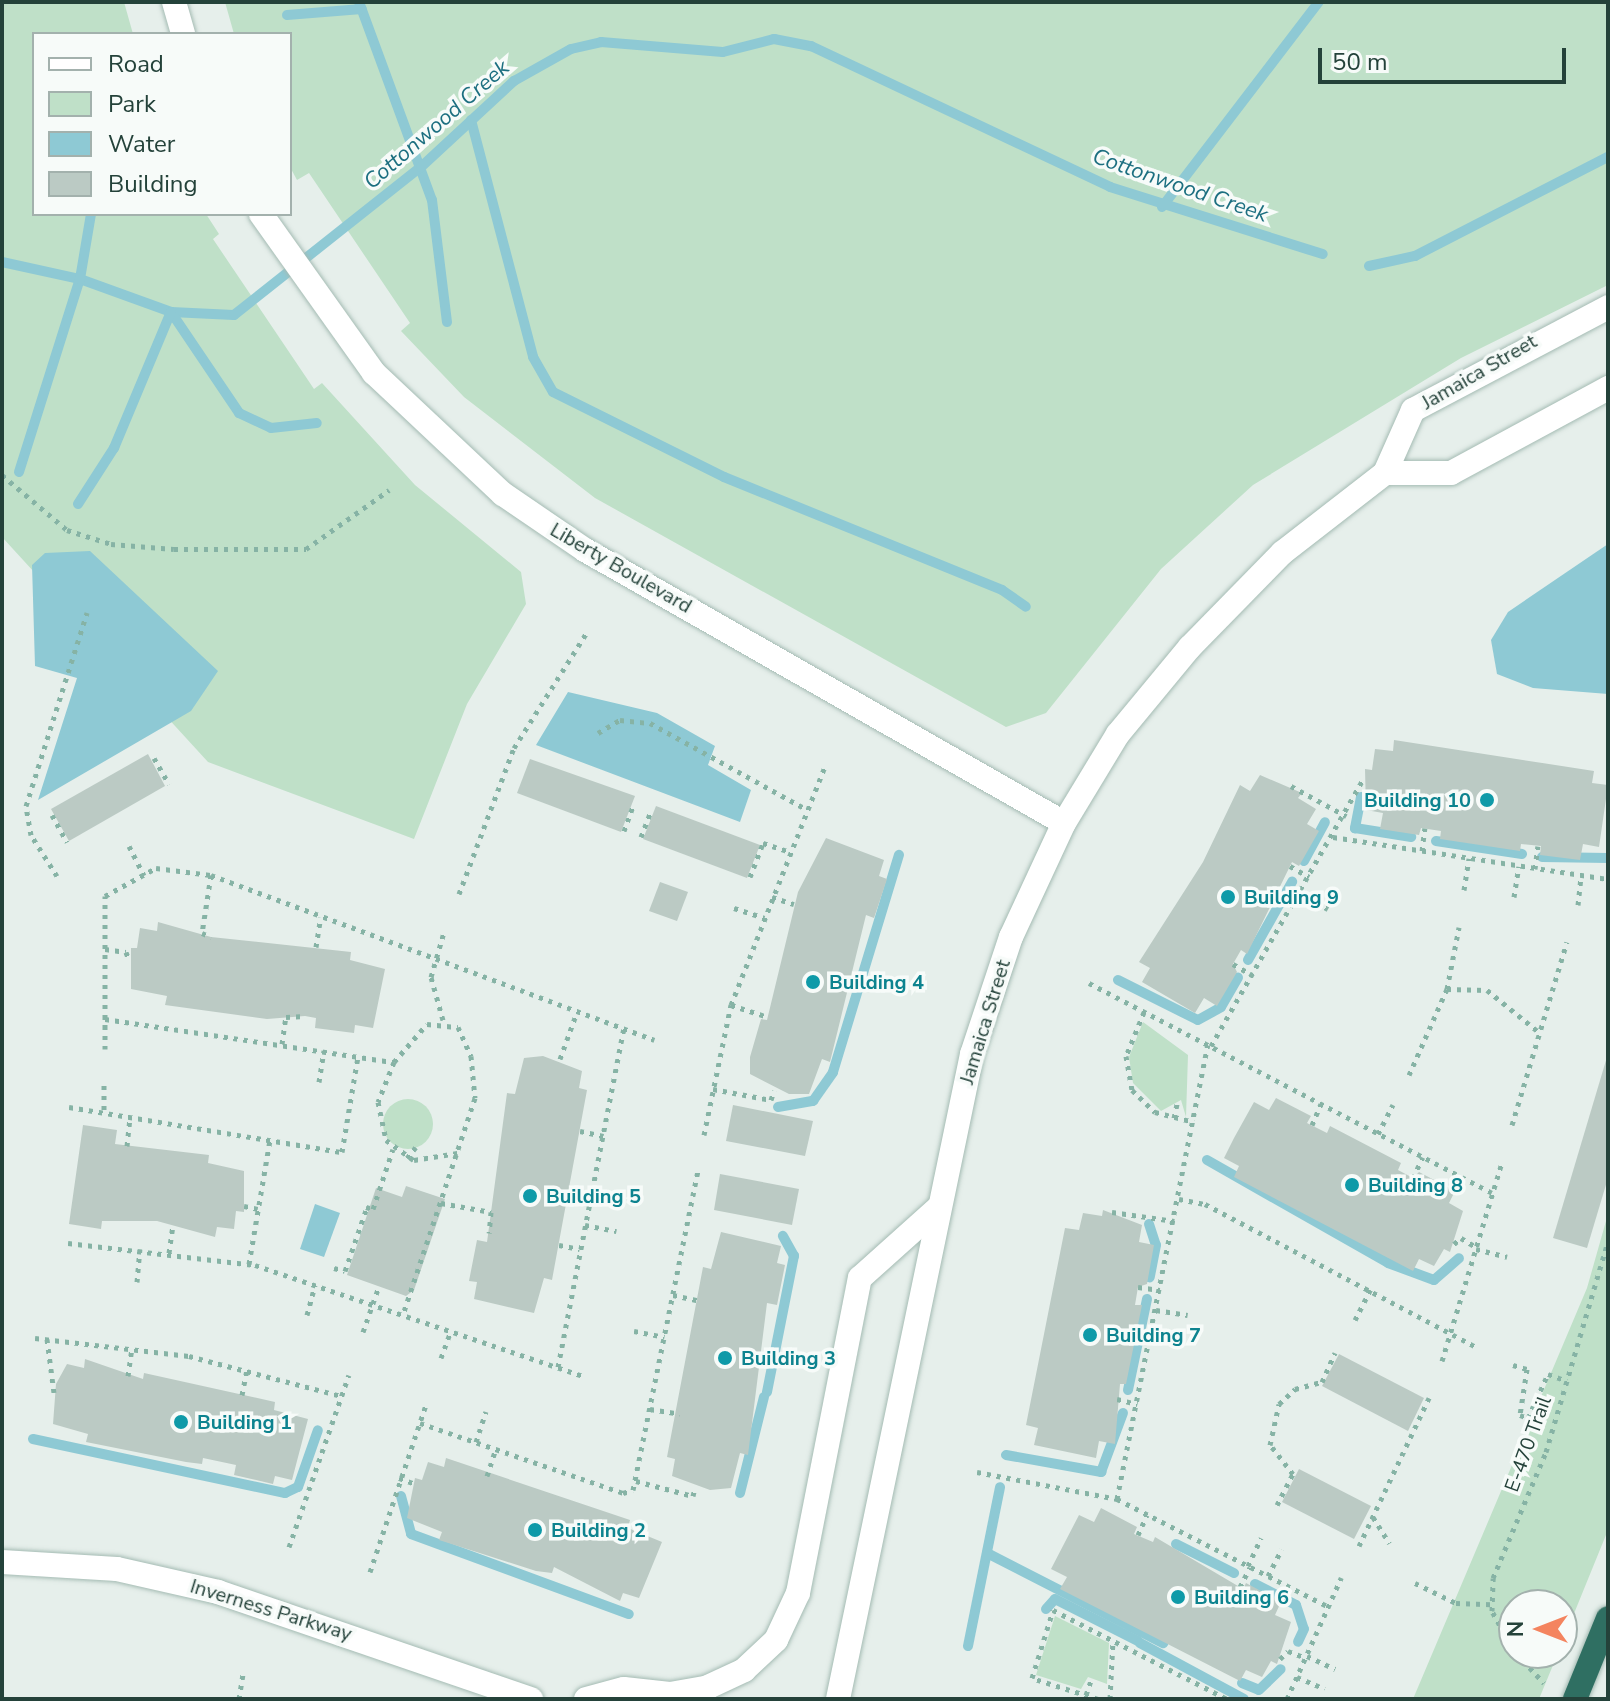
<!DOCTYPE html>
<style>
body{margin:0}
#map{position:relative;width:1610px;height:1701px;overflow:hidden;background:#e6efeb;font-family:"Nunito Sans",sans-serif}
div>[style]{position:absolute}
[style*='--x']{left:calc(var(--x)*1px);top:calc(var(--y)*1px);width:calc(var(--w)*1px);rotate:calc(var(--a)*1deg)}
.green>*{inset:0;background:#bfe0c8}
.round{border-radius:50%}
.water>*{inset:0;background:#8ec9d4}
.stream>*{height:10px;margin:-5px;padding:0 5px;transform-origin:5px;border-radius:5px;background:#8ec9d4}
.building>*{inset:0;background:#bbcac4}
.path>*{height:5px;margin-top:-2.5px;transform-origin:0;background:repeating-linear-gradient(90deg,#86b3a5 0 4px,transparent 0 10px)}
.roads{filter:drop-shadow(0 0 2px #a4bbb3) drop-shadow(0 0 2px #a4bbb3)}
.secondary>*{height:24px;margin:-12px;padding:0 12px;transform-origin:12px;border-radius:12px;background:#fff}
.highway>*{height:24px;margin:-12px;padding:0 12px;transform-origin:12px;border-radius:12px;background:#2f6f62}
.dots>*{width:22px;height:22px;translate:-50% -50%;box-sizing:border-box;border:4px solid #f7fbf9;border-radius:50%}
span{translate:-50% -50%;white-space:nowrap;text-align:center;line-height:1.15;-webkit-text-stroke:7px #f7fbf9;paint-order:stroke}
.street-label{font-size:20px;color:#24423a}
.culture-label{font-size:20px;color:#0d838f;font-weight:700}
.right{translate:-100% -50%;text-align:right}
.left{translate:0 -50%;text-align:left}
.water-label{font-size:22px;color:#1c6f80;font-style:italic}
.frame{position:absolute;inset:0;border:4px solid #24423a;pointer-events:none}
.legend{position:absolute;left:32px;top:32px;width:260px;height:184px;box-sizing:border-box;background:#f7fbf9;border:2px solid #a3b1ad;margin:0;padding:10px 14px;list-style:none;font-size:24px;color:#24423a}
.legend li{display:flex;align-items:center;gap:16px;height:40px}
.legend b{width:40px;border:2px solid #a3b1ad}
.north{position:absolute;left:1498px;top:1589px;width:80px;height:80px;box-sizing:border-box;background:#f7fbf9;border:2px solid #a3b1ad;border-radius:50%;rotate:270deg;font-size:22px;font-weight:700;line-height:32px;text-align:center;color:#24423a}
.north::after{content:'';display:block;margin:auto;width:28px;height:36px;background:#f4845f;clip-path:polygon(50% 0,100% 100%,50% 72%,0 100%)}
.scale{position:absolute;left:1318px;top:48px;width:248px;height:36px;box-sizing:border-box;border:4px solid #24423a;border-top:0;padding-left:10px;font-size:24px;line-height:28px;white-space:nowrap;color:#24423a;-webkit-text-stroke:6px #f7fbf9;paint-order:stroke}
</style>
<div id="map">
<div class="green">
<i style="clip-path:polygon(2px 2px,124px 2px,133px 34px,34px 34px,34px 214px,206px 214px,219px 234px,213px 239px,314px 389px,322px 383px,415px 485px,521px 572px,526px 604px,467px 704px,414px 839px,208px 762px,2px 537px)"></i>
<i style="clip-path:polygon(225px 2px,1608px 2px,1608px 285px,1461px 358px,1253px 485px,1161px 569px,1046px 713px,1006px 727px,595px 498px,464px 397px,401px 331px,410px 323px,309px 173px,297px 180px,290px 167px,290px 34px,234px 34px)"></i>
<i style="clip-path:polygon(1143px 1022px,1188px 1055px,1186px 1117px,1181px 1100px,1161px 1111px,1133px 1083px,1129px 1057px)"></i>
<i class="round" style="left:383px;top:1099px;width:50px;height:50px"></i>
<i style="clip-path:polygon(1608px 1214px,1608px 1530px,1562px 1643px,1562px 1605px,1514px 1605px,1514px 1653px,1558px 1653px,1539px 1699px,1413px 1699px,1587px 1288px)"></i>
<i style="clip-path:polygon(1055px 1616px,1109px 1643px,1107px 1684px,1088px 1677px,1081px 1689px,1036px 1675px)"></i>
</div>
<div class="water">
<i style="clip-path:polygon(1608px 544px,1608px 694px,1533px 688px,1497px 674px,1491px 640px,1508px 612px)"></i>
<i style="clip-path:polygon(90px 551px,218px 671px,191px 711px,38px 800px,77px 678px,35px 666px,32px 565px,45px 553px)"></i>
<i style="clip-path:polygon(568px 692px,657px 713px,715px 746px,708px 765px,751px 790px,740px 822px,536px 745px)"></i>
<i style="clip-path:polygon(315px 1204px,340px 1213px,324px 1257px,300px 1249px)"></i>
</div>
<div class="stream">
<i style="--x:359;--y:2;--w:211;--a:69.8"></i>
<i style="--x:432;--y:200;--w:123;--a:83"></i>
<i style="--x:287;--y:15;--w:75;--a:-4.6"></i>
<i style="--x:471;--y:120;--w:245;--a:75.3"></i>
<i style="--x:533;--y:357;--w:40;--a:60.3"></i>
<i style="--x:553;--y:392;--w:191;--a:26.4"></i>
<i style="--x:724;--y:477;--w:300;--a:22.1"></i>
<i style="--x:1002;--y:590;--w:29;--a:35"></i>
<i style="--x:1162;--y:207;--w:258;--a:-52.6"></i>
<i style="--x:2;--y:262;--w:80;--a:12.3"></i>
<i style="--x:80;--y:279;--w:97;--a:19.9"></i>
<i style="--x:171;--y:312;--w:63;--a:2.7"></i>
<i style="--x:234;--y:315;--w:238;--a:-38.4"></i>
<i style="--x:421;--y:167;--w:127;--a:-42.8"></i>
<i style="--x:514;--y:81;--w:65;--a:-29.3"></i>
<i style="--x:571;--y:49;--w:31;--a:-13"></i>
<i style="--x:601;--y:42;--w:122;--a:4.7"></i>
<i style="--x:723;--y:52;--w:53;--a:-14.3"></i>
<i style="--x:774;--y:39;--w:38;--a:11"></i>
<i style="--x:811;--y:46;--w:331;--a:25.2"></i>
<i style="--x:1110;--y:187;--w:223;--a:17.5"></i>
<i style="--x:1369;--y:266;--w:47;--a:-12.3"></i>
<i style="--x:1415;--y:256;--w:217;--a:-27.2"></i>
<i style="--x:171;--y:312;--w:122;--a:56"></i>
<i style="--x:239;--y:413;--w:35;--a:25"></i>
<i style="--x:271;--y:428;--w:46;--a:-6.2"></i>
<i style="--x:19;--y:472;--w:202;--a:-72.5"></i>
<i style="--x:80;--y:279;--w:66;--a:-80.4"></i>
<i style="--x:78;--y:504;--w:67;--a:-57.3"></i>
<i style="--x:114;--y:448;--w:147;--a:-67.3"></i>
<i style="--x:1361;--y:797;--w:32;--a:101"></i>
<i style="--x:1355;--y:828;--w:57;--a:9.1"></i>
<i style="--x:1436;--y:841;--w:87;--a:8.6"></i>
<i style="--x:1542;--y:857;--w:66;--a:0.9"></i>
<i style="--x:1304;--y:861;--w:44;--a:-61.7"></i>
<i style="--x:1248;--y:960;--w:90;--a:-60.6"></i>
<i style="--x:1118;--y:980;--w:89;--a:26.6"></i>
<i style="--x:1198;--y:1020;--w:26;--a:-29"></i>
<i style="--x:1221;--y:1007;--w:34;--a:-60"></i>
<i style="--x:778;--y:1107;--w:36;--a:-10"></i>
<i style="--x:813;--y:1101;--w:35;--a:-55"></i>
<i style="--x:833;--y:1072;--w:227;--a:-73.1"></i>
<i style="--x:1207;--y:1160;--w:208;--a:29.6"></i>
<i style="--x:1388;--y:1263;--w:49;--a:20.3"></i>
<i style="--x:1434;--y:1280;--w:33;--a:-41"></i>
<i style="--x:1149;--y:1224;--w:22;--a:72"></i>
<i style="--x:1156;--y:1245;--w:33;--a:101"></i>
<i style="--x:1128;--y:1390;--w:93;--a:-78.2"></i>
<i style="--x:767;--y:1392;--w:139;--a:-78.8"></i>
<i style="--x:794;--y:1256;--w:23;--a:-119"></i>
<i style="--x:33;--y:1439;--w:258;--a:12.1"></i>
<i style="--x:285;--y:1493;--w:14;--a:-25"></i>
<i style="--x:298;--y:1487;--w:60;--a:-70.7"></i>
<i style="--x:1006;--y:1455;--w:97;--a:10.1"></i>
<i style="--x:1101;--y:1472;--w:63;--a:-69.6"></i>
<i style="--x:740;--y:1493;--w:99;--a:-76"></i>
<i style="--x:401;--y:1496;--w:39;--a:75"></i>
<i style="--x:411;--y:1534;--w:232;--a:20.2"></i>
<i style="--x:1176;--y:1544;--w:65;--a:26.6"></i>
<i style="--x:987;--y:1553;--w:198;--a:27.1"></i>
<i style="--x:1255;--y:1584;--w:46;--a:27.1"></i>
<i style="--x:1296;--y:1605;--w:25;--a:72"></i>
<i style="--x:1304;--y:1629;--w:14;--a:115"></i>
<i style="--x:1046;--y:1609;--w:13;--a:-48"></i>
<i style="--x:1055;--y:1599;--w:93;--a:26.8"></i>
<i style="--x:1140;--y:1643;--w:118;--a:28.3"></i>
<i style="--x:968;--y:1646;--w:162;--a:-78.6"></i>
<i style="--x:1242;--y:1683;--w:18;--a:22"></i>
<i style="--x:1259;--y:1690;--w:30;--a:-44"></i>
</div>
<div class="building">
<i style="clip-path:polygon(1394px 740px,1594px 771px,1592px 783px,1608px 785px,1599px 847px,1583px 844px,1580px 860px,1540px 855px,1541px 846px,1521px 844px,1520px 851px,1440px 839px,1441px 831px,1421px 828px,1419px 835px,1380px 829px,1383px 813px,1366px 810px,1365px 769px,1372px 770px,1375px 749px,1393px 751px)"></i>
<i style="clip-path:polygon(148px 754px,165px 786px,69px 841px,51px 809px)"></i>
<i style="clip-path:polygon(530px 759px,635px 796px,621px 832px,517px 793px)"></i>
<i style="clip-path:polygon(1260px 775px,1302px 793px,1298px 798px,1316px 809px,1307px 824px,1319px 831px,1299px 866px,1292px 862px,1247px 954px,1241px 950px,1233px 964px,1237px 972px,1217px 1006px,1204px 998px,1195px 1013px,1142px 982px,1150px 968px,1139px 962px,1203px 862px,1240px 785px,1250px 791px)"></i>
<i style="clip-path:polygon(656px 806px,760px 845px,747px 878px,643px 839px)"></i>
<i style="clip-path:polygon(826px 838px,884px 860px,879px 876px,887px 879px,874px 918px,866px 915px,830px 1062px,822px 1059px,809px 1094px,789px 1094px,750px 1074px,750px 1057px,761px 1019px,767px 1020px,798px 892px)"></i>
<i style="clip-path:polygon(660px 882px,688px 892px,677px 921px,649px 911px)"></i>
<i style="clip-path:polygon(158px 922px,211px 937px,351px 952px,350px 960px,385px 969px,373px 1028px,355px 1025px,354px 1033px,315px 1028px,316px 1018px,305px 1016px,267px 1019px,165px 1005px,167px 996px,131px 989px,131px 948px,137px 948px,140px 928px,157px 931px)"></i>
<i style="clip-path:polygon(543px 1056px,582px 1071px,579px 1088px,587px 1090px,552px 1280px,544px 1278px,534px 1313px,474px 1299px,477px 1282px,469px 1281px,477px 1240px,487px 1242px,507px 1093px,515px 1094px,524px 1058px)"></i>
<i style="clip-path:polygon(1607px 1057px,1608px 1178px,1587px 1248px,1553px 1238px)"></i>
<i style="clip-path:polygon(1276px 1098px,1311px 1116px,1307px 1123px,1327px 1133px,1330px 1126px,1401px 1163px,1398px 1170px,1413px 1178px,1419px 1172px,1455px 1191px,1449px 1203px,1463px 1211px,1450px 1252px,1444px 1249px,1434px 1266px,1419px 1259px,1413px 1271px,1234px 1177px,1239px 1166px,1224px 1158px,1234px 1138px,1254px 1102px,1269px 1110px)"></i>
<i style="clip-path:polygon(733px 1105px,813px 1121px,805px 1156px,726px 1141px)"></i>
<i style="clip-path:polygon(83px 1125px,117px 1130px,115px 1144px,209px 1155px,208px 1163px,244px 1171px,244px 1212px,236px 1211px,234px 1229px,217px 1227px,215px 1237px,157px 1221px,102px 1221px,101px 1229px,69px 1224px)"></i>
<i style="clip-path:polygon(720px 1174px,799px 1189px,792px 1225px,714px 1210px)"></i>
<i style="clip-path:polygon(406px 1186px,445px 1199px,414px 1290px,406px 1296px,347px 1275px,376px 1188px,402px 1197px)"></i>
<i style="clip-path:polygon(1103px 1210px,1142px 1225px,1139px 1242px,1154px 1245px,1147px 1284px,1138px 1287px,1135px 1305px,1142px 1305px,1126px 1384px,1120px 1384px,1115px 1444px,1099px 1441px,1096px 1458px,1034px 1445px,1038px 1428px,1026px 1425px,1065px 1228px,1079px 1230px,1083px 1213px,1102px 1216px)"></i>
<i style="clip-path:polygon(721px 1232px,781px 1246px,777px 1263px,785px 1265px,777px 1305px,767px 1303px,748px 1455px,740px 1453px,731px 1488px,710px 1490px,672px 1476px,675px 1459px,667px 1457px,703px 1267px,711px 1269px)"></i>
<i style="clip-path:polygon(1339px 1354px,1424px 1398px,1408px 1431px,1322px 1386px)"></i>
<i style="clip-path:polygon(85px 1359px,143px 1379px,144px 1373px,275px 1402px,274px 1410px,308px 1419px,292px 1480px,275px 1476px,273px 1484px,234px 1475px,236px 1465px,203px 1458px,202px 1464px,186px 1462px,86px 1442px,88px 1434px,53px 1424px,56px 1384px,67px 1364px,84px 1368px)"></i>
<i style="clip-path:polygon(446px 1458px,630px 1520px,628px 1528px,662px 1542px,639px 1598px,623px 1593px,620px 1601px,554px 1567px,552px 1573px,536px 1571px,439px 1540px,442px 1532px,407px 1518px,415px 1478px,422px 1480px,428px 1462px,444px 1467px)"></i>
<i style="clip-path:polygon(1299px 1469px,1371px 1506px,1354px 1539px,1282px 1502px)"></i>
<i style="clip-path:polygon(1101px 1508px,1137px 1527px,1134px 1534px,1153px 1542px,1155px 1537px,1243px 1589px,1246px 1583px,1281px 1602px,1275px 1615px,1291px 1622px,1277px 1664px,1271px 1661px,1262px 1677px,1246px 1670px,1240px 1681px,1060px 1589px,1067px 1577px,1051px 1569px,1079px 1515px,1094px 1522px)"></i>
</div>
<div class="path">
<i style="--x:2;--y:475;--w:85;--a:40.2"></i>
<i style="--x:67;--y:530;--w:46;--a:17.7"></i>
<i style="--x:111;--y:544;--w:63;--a:4.5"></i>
<i style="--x:174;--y:549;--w:132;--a:0"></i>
<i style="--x:306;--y:549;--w:102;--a:-35.4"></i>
<i style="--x:598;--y:733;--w:26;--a:-31"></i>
<i style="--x:620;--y:720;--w:30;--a:6"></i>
<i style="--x:650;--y:723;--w:176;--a:28.9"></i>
<i style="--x:154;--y:758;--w:30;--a:60"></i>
<i style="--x:1291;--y:786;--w:63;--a:28.6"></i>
<i style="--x:52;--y:815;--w:31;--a:61"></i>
<i style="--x:624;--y:831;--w:29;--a:-70"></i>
<i style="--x:641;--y:837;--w:28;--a:-69"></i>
<i style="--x:1333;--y:837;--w:278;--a:8.7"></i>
<i style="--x:129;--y:846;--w:33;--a:63"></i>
<i style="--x:1422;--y:851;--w:23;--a:-83"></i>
<i style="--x:1290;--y:866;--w:22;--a:30"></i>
<i style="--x:1535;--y:869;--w:23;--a:-83"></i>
<i style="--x:211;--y:875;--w:59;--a:98.8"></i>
<i style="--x:202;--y:933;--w:10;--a:24"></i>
<i style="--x:57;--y:876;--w:49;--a:-122.4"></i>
<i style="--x:31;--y:835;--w:29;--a:-100"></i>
<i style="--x:26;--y:806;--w:203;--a:-72.5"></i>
<i style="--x:750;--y:877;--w:36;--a:-69"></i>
<i style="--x:763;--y:843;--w:26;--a:18"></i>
<i style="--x:1464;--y:890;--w:32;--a:-81"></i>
<i style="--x:1299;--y:893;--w:33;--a:29"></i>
<i style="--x:459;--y:894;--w:156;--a:-69.4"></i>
<i style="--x:514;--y:748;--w:137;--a:-57.8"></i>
<i style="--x:772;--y:897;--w:23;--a:18"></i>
<i style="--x:1514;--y:897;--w:31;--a:-81"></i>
<i style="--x:1578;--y:905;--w:30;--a:-84"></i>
<i style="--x:734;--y:908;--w:32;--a:18"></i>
<i style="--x:316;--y:947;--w:30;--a:-81"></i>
<i style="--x:105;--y:949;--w:21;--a:8"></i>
<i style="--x:126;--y:952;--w:9;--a:69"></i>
<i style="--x:1233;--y:964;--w:22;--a:30"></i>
<i style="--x:1089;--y:983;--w:454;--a:27.5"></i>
<i style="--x:1447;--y:989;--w:40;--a:1.4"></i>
<i style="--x:1487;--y:990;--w:68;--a:39.1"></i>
<i style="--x:731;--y:1005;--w:38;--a:18"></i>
<i style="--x:1144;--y:1012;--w:48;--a:112.2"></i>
<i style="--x:1126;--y:1056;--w:35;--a:80"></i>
<i style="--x:1132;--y:1090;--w:32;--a:44"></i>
<i style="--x:1155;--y:1112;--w:40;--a:14.4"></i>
<i style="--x:105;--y:1019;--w:292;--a:8.5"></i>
<i style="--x:394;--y:1062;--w:50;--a:-49"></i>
<i style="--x:427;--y:1024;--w:31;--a:6"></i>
<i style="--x:458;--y:1027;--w:32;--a:66"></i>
<i style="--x:471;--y:1056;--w:42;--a:84.6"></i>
<i style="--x:475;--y:1098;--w:228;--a:108.4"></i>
<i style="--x:443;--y:1020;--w:45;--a:-105.6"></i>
<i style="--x:431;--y:977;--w:47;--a:-73.9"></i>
<i style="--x:282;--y:1044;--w:27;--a:-82"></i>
<i style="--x:286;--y:1017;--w:19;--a:-3"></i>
<i style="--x:1211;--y:1046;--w:309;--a:-60.3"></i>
<i style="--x:105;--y:1049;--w:153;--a:-90"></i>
<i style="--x:105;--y:896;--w:58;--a:-28.8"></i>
<i style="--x:156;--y:868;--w:55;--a:7.3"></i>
<i style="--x:211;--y:875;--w:473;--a:20.4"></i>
<i style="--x:560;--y:1059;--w:50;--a:-70.1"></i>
<i style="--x:394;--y:1062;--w:43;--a:111.8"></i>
<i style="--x:378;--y:1102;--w:39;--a:78"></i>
<i style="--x:386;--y:1140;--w:34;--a:36"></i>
<i style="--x:414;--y:1160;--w:44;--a:-9.2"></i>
<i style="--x:1409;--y:1075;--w:94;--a:-66.2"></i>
<i style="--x:1447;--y:989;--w:63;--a:-79"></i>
<i style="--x:319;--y:1082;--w:32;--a:-81"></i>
<i style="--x:104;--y:1085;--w:29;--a:90"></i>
<i style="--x:713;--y:1089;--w:59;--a:10.7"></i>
<i style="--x:771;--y:1100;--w:10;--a:-73"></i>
<i style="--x:69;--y:1107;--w:277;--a:9.4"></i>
<i style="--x:342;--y:1152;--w:97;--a:-80.5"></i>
<i style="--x:1174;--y:1118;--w:19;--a:-78"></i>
<i style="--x:1312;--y:1125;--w:23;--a:-67"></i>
<i style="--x:1512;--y:1125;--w:191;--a:-73.3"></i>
<i style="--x:580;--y:1131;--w:24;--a:12"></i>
<i style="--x:1378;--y:1134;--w:33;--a:-63"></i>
<i style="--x:704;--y:1135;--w:133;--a:-78.3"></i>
<i style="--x:731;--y:1005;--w:257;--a:-68.5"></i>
<i style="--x:127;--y:1146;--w:28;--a:-84"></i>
<i style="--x:407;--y:1158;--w:14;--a:-51"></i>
<i style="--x:1413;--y:1178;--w:23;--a:-65"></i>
<i style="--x:1179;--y:1199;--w:26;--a:11"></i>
<i style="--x:1205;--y:1204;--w:309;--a:27.8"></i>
<i style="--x:441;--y:1203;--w:51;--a:10.2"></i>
<i style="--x:491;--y:1212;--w:21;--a:95"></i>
<i style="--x:244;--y:1206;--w:14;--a:12"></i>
<i style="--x:366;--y:1207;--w:7;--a:16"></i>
<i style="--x:373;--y:1209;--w:63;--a:-71.6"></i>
<i style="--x:1112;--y:1212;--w:63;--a:8.3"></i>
<i style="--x:585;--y:1225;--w:32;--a:11"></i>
<i style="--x:68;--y:1243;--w:188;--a:6.7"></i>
<i style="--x:255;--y:1265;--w:349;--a:18.7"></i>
<i style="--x:1454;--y:1244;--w:9;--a:-41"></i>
<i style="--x:1461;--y:1238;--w:17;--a:31"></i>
<i style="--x:559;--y:1245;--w:21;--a:11"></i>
<i style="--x:1476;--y:1249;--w:32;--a:14"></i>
<i style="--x:169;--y:1253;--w:29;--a:-82"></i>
<i style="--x:249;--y:1264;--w:126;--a:-80.4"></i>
<i style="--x:334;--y:1268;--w:11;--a:15"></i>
<i style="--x:345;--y:1271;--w:68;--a:-71"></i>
<i style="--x:137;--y:1282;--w:33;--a:-85"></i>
<i style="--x:1138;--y:1287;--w:22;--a:8"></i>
<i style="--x:673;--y:1295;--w:25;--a:12"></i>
<i style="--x:1156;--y:1310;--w:32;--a:9"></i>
<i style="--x:307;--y:1315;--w:31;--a:-75"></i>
<i style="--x:1355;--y:1320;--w:34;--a:-63"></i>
<i style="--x:634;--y:1331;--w:31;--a:11"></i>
<i style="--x:363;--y:1332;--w:49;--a:-70.8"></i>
<i style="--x:35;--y:1338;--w:155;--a:6.7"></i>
<i style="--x:189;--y:1356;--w:158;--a:14.7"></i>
<i style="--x:47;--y:1339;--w:54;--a:82.6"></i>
<i style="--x:441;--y:1358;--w:29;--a:-70"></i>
<i style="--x:1442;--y:1361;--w:208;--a:-73.2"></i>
<i style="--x:1513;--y:1365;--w:15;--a:16"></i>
<i style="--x:1527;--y:1369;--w:47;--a:98.7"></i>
<i style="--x:1520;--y:1415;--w:9;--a:21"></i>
<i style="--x:1528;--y:1418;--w:48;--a:-65.6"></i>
<i style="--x:1548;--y:1374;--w:20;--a:20"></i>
<i style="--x:558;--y:1367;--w:344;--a:-79"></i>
<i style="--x:128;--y:1376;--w:28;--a:-82"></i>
<i style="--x:242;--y:1395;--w:26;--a:-79"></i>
<i style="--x:1117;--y:1399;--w:21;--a:14"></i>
<i style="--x:650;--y:1409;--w:30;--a:9"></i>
<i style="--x:420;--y:1423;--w:215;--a:19"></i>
<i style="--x:623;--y:1493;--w:10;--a:-17"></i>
<i style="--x:633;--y:1490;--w:327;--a:-78.5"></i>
<i style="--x:476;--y:1442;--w:32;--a:-72"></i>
<i style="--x:977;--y:1472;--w:143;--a:10.9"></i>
<i style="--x:1117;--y:1499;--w:463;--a:-78.7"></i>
<i style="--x:487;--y:1476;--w:28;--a:-72"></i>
<i style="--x:399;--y:1478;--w:15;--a:20"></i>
<i style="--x:636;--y:1481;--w:59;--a:14.7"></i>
<i style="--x:693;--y:1496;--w:9;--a:-77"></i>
<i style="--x:1117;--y:1499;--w:238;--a:27"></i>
<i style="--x:1277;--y:1505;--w:35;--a:-63"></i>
<i style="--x:1293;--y:1474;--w:37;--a:-128"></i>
<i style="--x:1270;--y:1445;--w:42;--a:-77.6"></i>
<i style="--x:1279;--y:1404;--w:22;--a:-43"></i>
<i style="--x:1295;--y:1389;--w:28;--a:-15"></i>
<i style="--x:1322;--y:1382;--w:32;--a:-66"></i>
<i style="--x:1373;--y:1517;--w:31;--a:58"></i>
<i style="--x:1138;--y:1535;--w:22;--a:-66"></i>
<i style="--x:1359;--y:1546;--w:164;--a:-64.7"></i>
<i style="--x:289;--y:1547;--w:182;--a:-70.8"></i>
<i style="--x:1248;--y:1566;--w:31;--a:-65"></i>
<i style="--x:370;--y:1572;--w:179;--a:-71.5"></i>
<i style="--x:1268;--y:1576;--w:30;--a:-63"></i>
<i style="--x:1415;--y:1583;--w:46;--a:26"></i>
<i style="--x:1456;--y:1603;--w:35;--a:2"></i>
<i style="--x:1240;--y:1587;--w:22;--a:-63"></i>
<i style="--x:1514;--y:1651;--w:46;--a:-118.8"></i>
<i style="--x:1492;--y:1611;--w:33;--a:-88"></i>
<i style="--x:1493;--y:1578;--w:137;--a:-67.2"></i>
<i style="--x:1546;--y:1452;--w:219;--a:-73.6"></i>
<i style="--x:1516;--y:1653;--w:41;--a:47"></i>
<i style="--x:1307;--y:1656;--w:31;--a:25"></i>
<i style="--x:1280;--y:1659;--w:11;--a:-45"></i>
<i style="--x:1288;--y:1651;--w:19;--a:21"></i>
<i style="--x:1297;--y:1677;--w:30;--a:23"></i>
<i style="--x:1086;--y:1695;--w:18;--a:-71"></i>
<i style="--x:239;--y:1699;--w:26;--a:-81"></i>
<i style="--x:1098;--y:1699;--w:69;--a:-162.3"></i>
<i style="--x:1032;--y:1678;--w:71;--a:-72.8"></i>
<i style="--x:1053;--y:1610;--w:195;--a:27.1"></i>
<i style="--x:1110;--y:1699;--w:59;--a:-87.1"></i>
<i style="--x:1287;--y:1699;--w:133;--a:-65.9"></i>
</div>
<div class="roads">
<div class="secondary">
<i style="--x:174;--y:2;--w:33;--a:74"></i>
<i style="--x:261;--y:214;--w:195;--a:54.6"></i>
<i style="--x:374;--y:373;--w:177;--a:43.2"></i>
<i style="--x:503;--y:494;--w:99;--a:34.3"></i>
<i style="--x:585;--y:550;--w:551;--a:29.68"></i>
<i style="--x:1385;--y:473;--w:66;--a:0"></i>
<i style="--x:1451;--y:473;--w:179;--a:-28.4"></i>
<i style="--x:2;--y:1562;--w:115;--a:3.5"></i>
<i style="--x:117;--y:1569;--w:104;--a:12.8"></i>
<i style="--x:218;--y:1592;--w:331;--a:18.9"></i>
<i style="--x:586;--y:1699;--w:39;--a:-15"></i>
<i style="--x:624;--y:1689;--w:46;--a:6.2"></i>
<i style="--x:670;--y:1694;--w:39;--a:-10"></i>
<i style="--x:708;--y:1687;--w:40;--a:-25"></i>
<i style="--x:744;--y:1670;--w:44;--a:-43.2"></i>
<i style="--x:776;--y:1640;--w:52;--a:-64.9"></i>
<i style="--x:798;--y:1593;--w:321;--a:-78.9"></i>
<i style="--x:860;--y:1278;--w:106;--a:-41.9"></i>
<i style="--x:838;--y:1699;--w:659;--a:-78.26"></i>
<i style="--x:972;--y:1054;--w:123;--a:-71.6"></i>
<i style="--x:1011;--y:937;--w:126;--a:-65.1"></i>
<i style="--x:1064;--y:823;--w:104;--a:-58.8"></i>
<i style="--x:1118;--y:734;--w:113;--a:-50.4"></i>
<i style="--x:1190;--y:647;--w:132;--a:-45.6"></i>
<i style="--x:1282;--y:553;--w:130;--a:-37.8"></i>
<i style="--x:1385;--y:473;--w:69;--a:-66"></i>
<i style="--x:1413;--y:410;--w:221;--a:-27.8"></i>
</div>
<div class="highway">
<i style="--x:1575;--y:1699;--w:87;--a:-67.8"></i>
</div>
</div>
<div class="dots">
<i style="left:1487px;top:800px;background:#0f9aa8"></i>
<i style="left:1228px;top:897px;background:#0f9aa8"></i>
<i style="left:813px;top:982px;background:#0f9aa8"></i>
<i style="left:1352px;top:1185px;background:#0f9aa8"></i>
<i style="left:530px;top:1196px;background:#0f9aa8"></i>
<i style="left:1090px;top:1335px;background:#0f9aa8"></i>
<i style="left:725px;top:1358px;background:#0f9aa8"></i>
<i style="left:181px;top:1422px;background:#0f9aa8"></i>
<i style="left:535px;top:1530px;background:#0f9aa8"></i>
<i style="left:1178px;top:1597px;background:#0f9aa8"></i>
</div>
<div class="street-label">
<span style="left:1479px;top:372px;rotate:-30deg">Jamaica Street</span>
<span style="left:621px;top:568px;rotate:30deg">Liberty Boulevard</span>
<span style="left:985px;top:1022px;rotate:-73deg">Jamaica Street</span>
<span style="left:1528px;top:1444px;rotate:-70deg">E-470 Trail</span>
<span style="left:271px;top:1610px;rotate:17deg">Inverness Parkway</span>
</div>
<div class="culture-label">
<span class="right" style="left:1471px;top:800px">Building 10</span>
<span class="left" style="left:1244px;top:897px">Building 9</span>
<span class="left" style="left:829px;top:982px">Building 4</span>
<span class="left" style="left:1368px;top:1185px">Building 8</span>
<span class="left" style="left:546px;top:1196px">Building 5</span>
<span class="left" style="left:1106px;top:1335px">Building 7</span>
<span class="left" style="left:741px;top:1358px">Building 3</span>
<span class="left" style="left:197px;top:1422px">Building 1</span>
<span class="left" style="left:551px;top:1530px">Building 2</span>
<span class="left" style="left:1194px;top:1597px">Building 6</span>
</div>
<div class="water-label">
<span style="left:437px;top:125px;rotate:-41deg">Cottonwood Creek</span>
<span style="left:1180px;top:186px;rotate:19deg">Cottonwood Creek</span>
</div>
<div class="frame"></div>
<ul class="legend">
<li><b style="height:10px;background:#fff"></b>Road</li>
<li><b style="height:22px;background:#bfe0c8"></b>Park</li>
<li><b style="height:22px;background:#8ec9d4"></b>Water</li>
<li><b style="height:22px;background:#bbcac4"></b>Building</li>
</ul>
<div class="north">N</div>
<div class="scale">50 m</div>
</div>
